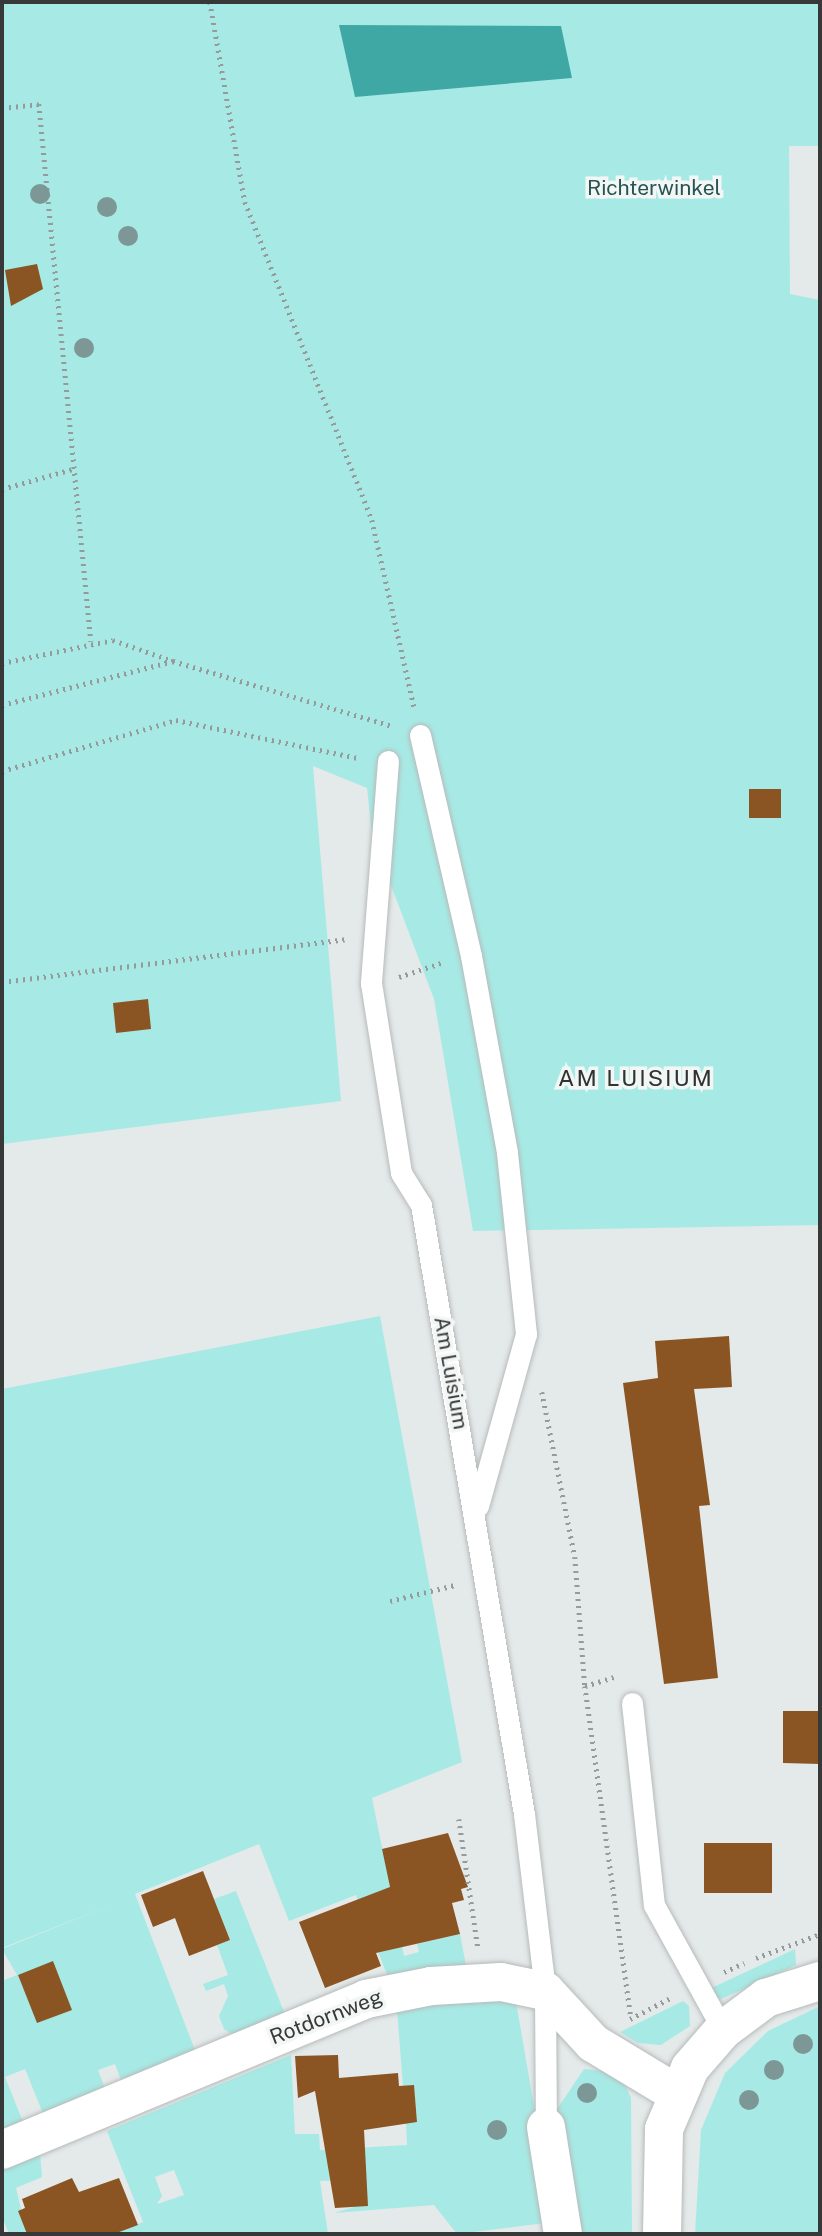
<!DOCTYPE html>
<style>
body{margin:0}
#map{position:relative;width:822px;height:2236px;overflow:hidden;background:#e4e9e9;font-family:"Public Sans",sans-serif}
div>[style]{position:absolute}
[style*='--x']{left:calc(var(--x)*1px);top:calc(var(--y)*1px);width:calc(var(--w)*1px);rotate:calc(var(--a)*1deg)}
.green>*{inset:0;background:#a7eae5}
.water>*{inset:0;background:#40a8a4}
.building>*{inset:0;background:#8a5522}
.path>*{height:4.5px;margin-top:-2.25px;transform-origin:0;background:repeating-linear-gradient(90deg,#969a9a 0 2px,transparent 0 7px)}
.roads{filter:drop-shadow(0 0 2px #b6bbba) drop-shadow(0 0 2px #b6bbba)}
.lane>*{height:21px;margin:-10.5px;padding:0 10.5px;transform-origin:10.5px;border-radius:10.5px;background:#fff}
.street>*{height:38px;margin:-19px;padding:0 19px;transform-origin:19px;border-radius:19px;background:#fff}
.secondary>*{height:38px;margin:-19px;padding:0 19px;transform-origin:19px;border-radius:19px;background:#fff}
.trees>*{width:20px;height:20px;margin:-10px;border-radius:50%;background:#7c9796}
span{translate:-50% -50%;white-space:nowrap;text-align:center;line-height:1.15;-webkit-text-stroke:7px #f2f7f6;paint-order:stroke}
.park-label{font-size:21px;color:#275452}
.street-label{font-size:21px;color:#373939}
.neighbourhood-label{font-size:23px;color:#2f3332;letter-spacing:2px}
.frame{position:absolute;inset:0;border:4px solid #373939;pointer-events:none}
</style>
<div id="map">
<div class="green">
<i style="clip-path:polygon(2px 2px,820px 2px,820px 146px,789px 146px,790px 294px,820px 300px,820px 1225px,473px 1231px,434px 999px,372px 835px,367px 788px,313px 766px,341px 1101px,2px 1144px)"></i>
<i style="clip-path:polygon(380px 1316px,462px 1762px,372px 1798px,404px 1956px,419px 1952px,417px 1944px,460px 1934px,467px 1971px,391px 1985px,356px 1895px,289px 1921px,259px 1844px,135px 1894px,198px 2058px,124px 2088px,115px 2064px,98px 2070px,108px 2097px,46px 2121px,25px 2069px,5px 2077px,25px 2127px,2px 2137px,2px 1981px,17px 1975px,2px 1949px,111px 1905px,2px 1948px,2px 1389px)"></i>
<i style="clip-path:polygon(236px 1891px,288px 2022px,241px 2040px,224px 2029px,219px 2016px,228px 1996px,224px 1984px,206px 1991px,203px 1984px,228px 1975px,217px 1945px,230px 1940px,214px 1899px)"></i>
<i style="clip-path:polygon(795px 1949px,796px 1965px,721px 1999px,705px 1991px)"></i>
<i style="clip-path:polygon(evenodd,515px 1996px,553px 2216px,545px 2223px,457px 2234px,434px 2205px,334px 2213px,354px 2207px,351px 2180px,320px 2181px,328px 2234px,114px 2234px,143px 2222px,107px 2131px,291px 2055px,295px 2134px,319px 2134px,320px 2150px,407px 2145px,406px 2123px,417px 2121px,414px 2086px,403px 2086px,397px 2010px,515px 1996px,174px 2170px,184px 2195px,157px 2204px,162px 2196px,155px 2177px,174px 2170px)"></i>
<i style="clip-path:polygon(683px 2001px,689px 2006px,690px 2026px,661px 2045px,638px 2043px,620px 2032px)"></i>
<i style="clip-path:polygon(820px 2006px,820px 2234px,695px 2234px,701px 2130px,725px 2073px,768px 2031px)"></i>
<i style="clip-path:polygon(584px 2069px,604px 2071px,624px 2083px,631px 2098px,632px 2234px,572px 2234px,555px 2112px)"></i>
<i style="clip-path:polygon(40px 2154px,42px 2177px,16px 2188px,27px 2234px,9px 2234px,2px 2216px,2px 2170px)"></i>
</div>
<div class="water">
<i style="clip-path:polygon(339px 25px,561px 26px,572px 78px,355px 97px)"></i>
</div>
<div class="building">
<i style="clip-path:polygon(37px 264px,43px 289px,11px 306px,5px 270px)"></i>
<i style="clip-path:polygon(749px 789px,781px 789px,781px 818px,749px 818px)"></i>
<i style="clip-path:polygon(148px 999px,151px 1029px,116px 1033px,113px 1003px)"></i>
<i style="clip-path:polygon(729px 1336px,732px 1387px,694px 1389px,710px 1505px,699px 1506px,718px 1678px,664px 1684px,623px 1383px,658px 1378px,655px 1341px)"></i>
<i style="clip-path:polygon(783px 1711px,820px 1711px,820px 1764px,783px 1763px)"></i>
<i style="clip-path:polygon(448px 1833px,468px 1887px,461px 1889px,464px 1900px,452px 1903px,460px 1934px,376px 1953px,381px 1966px,325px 1988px,299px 1922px,390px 1887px,382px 1849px)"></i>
<i style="clip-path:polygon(704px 1843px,772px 1843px,772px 1893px,704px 1893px)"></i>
<i style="clip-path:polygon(203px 1871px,230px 1940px,189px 1956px,175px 1918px,153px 1927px,141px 1895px)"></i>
<i style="clip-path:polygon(53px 1961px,72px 2010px,37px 2023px,18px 1975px)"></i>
<i style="clip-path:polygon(338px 2055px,339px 2078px,398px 2073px,399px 2086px,414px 2085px,417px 2122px,364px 2130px,368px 2206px,335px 2208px,315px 2091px,298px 2098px,295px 2056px)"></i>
<i style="clip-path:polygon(72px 2178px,79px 2192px,119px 2178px,138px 2225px,114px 2234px,27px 2234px,18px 2211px,25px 2208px,22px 2199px)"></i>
</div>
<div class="path">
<i style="--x:210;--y:2;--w:203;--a:80.1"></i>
<i style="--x:245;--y:202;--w:342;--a:68.2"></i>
<i style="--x:372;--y:520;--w:192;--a:77.3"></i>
<i style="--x:2;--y:108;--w:37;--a:-6"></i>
<i style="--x:39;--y:104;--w:540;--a:84.47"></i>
<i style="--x:2;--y:489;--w:74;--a:-15.7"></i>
<i style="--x:2;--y:663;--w:113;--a:-11.7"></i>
<i style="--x:113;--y:640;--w:64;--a:19.3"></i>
<i style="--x:2;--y:705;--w:177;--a:-14.4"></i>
<i style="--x:173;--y:661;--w:229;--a:16.5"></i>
<i style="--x:2;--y:771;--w:181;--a:-16.3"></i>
<i style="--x:176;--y:720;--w:186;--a:11.8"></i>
<i style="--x:399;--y:977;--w:47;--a:-18.4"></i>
<i style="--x:2;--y:982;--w:346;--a:-7.1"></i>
<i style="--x:542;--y:1392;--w:168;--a:78.7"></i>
<i style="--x:575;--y:1557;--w:129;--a:85.6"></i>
<i style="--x:585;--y:1686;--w:335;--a:82.1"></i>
<i style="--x:390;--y:1601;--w:67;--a:-13.8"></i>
<i style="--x:585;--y:1686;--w:30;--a:-17"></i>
<i style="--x:459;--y:1819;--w:129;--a:81.6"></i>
<i style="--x:756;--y:1958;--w:68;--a:-20.6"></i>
<i style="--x:724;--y:1972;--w:22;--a:-24"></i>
<i style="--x:630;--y:2019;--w:47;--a:-27.6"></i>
</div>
<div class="roads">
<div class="lane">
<i style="--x:420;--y:735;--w:227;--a:77"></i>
<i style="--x:471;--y:956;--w:200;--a:79.6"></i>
<i style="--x:507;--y:1153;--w:182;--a:84"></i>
<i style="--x:526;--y:1334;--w:179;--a:105.6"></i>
<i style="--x:388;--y:761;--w:223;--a:94.4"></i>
<i style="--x:371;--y:983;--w:192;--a:81"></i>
<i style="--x:401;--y:1173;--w:38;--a:58"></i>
<i style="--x:421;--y:1205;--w:618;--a:80.4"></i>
<i style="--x:524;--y:1814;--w:178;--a:83.2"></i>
<i style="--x:545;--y:1991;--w:136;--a:89.6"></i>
<i style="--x:632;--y:1703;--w:203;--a:83.8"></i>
<i style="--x:654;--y:1905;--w:143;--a:61.1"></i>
</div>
<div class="street">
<i style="--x:546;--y:2127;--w:108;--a:81"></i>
<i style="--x:2;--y:2150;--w:394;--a:-22.5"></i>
<i style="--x:366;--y:1999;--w:66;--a:-11.3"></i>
<i style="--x:431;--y:1986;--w:70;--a:-3.3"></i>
<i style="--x:501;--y:1982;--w:45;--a:11.6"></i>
<i style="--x:545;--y:1991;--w:71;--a:47.3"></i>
<i style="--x:593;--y:2043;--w:97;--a:31.1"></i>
</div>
<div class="secondary">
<i style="--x:662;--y:2234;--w:105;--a:-88.9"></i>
<i style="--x:664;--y:2129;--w:66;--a:-66.9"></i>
<i style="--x:690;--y:2068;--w:50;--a:-49"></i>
<i style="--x:723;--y:2030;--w:54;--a:-36.7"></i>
<i style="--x:766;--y:1998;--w:57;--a:-17.5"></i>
</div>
</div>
<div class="trees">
<i style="left:40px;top:194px"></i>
<i style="left:107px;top:207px"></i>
<i style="left:128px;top:236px"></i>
<i style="left:84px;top:348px"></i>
<i style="left:803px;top:2044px"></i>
<i style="left:774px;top:2070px"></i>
<i style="left:587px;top:2093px"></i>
<i style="left:749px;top:2100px"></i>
<i style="left:497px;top:2130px"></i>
</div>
<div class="park-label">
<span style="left:654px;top:188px">Richterwinkel</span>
</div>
<div class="street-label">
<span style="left:451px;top:1373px;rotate:80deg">Am Luisium</span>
<span style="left:326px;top:2017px;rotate:-21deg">Rotdornweg</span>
</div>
<div class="neighbourhood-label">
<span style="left:636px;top:1078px">AM LUISIUM</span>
</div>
<div class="frame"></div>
</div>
